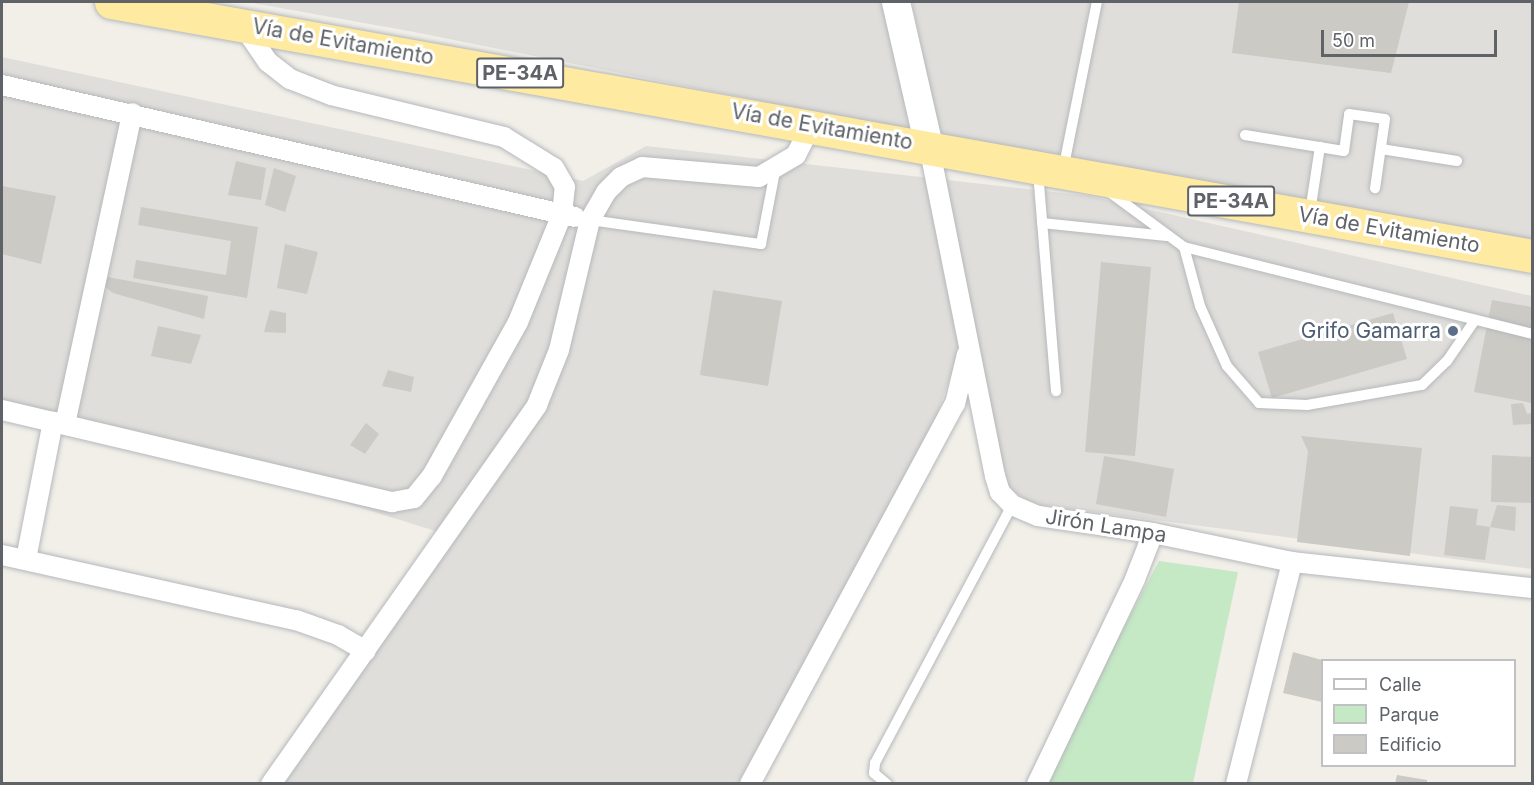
<!DOCTYPE html>
<meta charset="utf-8">
<style>
body{margin:0}
#map{position:relative;width:1534px;height:785px;overflow:hidden;background:#f1efe8;font-family:Inter,sans-serif}
div>[style]{position:absolute}
[style*='--x']{left:calc(var(--x)*1px);top:calc(var(--y)*1px);width:calc(var(--w)*1px);rotate:calc(var(--a)*1deg)}
.industrial>*{inset:0;background:#e0deda}
.green>*{inset:0;background:#c5e8c5}
.building>*{inset:0;background:#cccac5}
.roads{filter:drop-shadow(0 0 2px #b5b8bc) drop-shadow(0 0 2px #b5b8bc)}
.service>*{height:10px;margin:-5px;padding:0 5px;transform-origin:5px;border-radius:5px;background:#fff}
.minor>*{height:20px;margin:-10px;padding:0 10px;transform-origin:10px;border-radius:10px;background:#fff}
.secondary>*{height:28px;margin:-14px;padding:0 14px;transform-origin:14px;border-radius:14px;background:#fff}
.trunk>*{height:33px;margin:-16.5px;padding:0 16.5px;transform-origin:16.5px;border-radius:16.5px;background:#feeaa1}
.dots>*{width:16px;height:16px;translate:-50% -50%;box-sizing:border-box;border:3px solid #fff;border-radius:50%}
span{translate:-50% -50%;white-space:nowrap;text-align:center;line-height:1.15;-webkit-text-stroke:6px #fff;paint-order:stroke}
.shield-label span{padding:2px 4px;background:#fff;border:2px solid;border-radius:4px;-webkit-text-stroke-width:0}
.shield-label{font-size:20px;color:#5f6368;font-weight:700}
.street-label{font-size:21px;color:#5f6368}
.service-label{font-size:21px;color:#4e5e75}
.right{translate:-100% -50%;text-align:right}
.frame{position:absolute;inset:0;border:3px solid #5f6368;pointer-events:none}
.legend{position:absolute;left:1321px;top:659px;width:195px;height:108px;box-sizing:border-box;background:#fff;border:2px solid #bfc1c3;margin:0;padding:8px 10px;list-style:none;font-size:18px;color:#5f6368}
.legend li{display:flex;align-items:center;gap:12px;height:30px}
.legend b{width:30px;border:2px solid #bfc1c3}
.scale{position:absolute;left:1321px;top:30px;width:176px;height:27px;box-sizing:border-box;border:3px solid #5f6368;border-top:0;padding-left:8px;font-size:18px;line-height:21px;white-space:nowrap;color:#5f6368;-webkit-text-stroke:4px #fff;paint-order:stroke}
</style>
<div id="map">
<div class="industrial">
<i style="clip-path:polygon(247px 2px,885px 2px,910px 131px,414px 32px)"></i>
<i style="clip-path:polygon(912px 2px,1532px 2px,1532px 241px,940px 139px)"></i>
<i style="clip-path:polygon(2px 57px,583px 181px,646px 146px,1089px 196px,1532px 296px,1532px 569px,1032px 504px,1009px 488px,983px 384px,954px 366px,925px 449px,738px 783px,273px 783px,445px 534px,236px 469px,2px 410px)"></i>
</div>
<div class="green">
<i style="clip-path:polygon(1159px 561px,1238px 572px,1193px 783px,1049px 784px,1089px 693px)"></i>
</div>
<div class="building">
<i style="clip-path:polygon(1239px 2px,1409px 2px,1391px 73px,1232px 53px)"></i>
<i style="clip-path:polygon(236px 161px,266px 168px,261px 200px,228px 195px)"></i>
<i style="clip-path:polygon(274px 168px,296px 176px,285px 212px,265px 205px)"></i>
<i style="clip-path:polygon(2px 186px,56px 196px,41px 264px,2px 254px)"></i>
<i style="clip-path:polygon(141px 207px,258px 227px,247px 298px,133px 278px,136px 260px,226px 275px,231px 241px,138px 225px)"></i>
<i style="clip-path:polygon(285px 244px,318px 252px,307px 294px,277px 288px)"></i>
<i style="clip-path:polygon(1101px 262px,1151px 267px,1135px 456px,1085px 452px)"></i>
<i style="clip-path:polygon(108px 277px,208px 296px,204px 319px,113px 293px,104px 286px)"></i>
<i style="clip-path:polygon(713px 290px,782px 301px,768px 386px,700px 375px)"></i>
<i style="clip-path:polygon(1492px 300px,1532px 307px,1532px 403px,1474px 392px)"></i>
<i style="clip-path:polygon(270px 310px,286px 313px,286px 333px,264px 332px)"></i>
<i style="clip-path:polygon(1393px 313px,1407px 359px,1272px 398px,1258px 352px)"></i>
<i style="clip-path:polygon(158px 326px,201px 335px,191px 364px,151px 356px)"></i>
<i style="clip-path:polygon(388px 370px,414px 377px,411px 392px,382px 386px)"></i>
<i style="clip-path:polygon(1523px 403px,1527px 414px,1532px 413px,1532px 424px,1513px 425px,1511px 404px)"></i>
<i style="clip-path:polygon(366px 423px,379px 434px,365px 454px,350px 445px)"></i>
<i style="clip-path:polygon(1301px 436px,1422px 448px,1410px 556px,1297px 542px,1308px 451px)"></i>
<i style="clip-path:polygon(1492px 455px,1532px 457px,1532px 503px,1491px 502px)"></i>
<i style="clip-path:polygon(1104px 456px,1174px 469px,1166px 517px,1096px 504px)"></i>
<i style="clip-path:polygon(1497px 505px,1516px 507px,1515px 531px,1490px 527px)"></i>
<i style="clip-path:polygon(1450px 506px,1478px 509px,1476px 525px,1490px 527px,1485px 560px,1444px 555px)"></i>
<i style="clip-path:polygon(1293px 652px,1322px 660px,1322px 702px,1283px 693px)"></i>
<i style="clip-path:polygon(1397px 775px,1427px 780px,1427px 784px,1395px 784px)"></i>
</div>
<div class="roads">
<div class="service">
<i style="--x:1245;--y:135;--w:100;--a:9.2"></i>
<i style="--x:1344;--y:151;--w:37;--a:-82"></i>
<i style="--x:1349;--y:114;--w:36;--a:8"></i>
<i style="--x:1385;--y:119;--w:70;--a:98.2"></i>
<i style="--x:1381;--y:149;--w:77;--a:9"></i>
<i style="--x:1063;--y:170;--w:171;--a:-78.6"></i>
<i style="--x:1038;--y:172;--w:220;--a:85.3"></i>
<i style="--x:1108;--y:191;--w:94;--a:36.4"></i>
<i style="--x:1184;--y:247;--w:359;--a:14"></i>
<i style="--x:1310;--y:212;--w:66;--a:-81.3"></i>
<i style="--x:590;--y:220;--w:173;--a:8"></i>
<i style="--x:761;--y:244;--w:74;--a:-79.1"></i>
<i style="--x:1042;--y:223;--w:125;--a:6"></i>
<i style="--x:1184;--y:247;--w:61;--a:74.8"></i>
<i style="--x:1200;--y:306;--w:66;--a:65.8"></i>
<i style="--x:1227;--y:366;--w:49;--a:49.1"></i>
<i style="--x:1259;--y:403;--w:48;--a:2.4"></i>
<i style="--x:1307;--y:405;--w:117;--a:-9.9"></i>
<i style="--x:1422;--y:385;--w:35;--a:-44"></i>
<i style="--x:1447;--y:361;--w:50;--a:-55.7"></i>
<i style="--x:887;--y:784;--w:17;--a:-140"></i>
<i style="--x:874;--y:773;--w:10;--a:-84"></i>
<i style="--x:875;--y:763;--w:292;--a:-62"></i>
</div>
<div class="minor">
<i style="--x:2;--y:85;--w:588;--a:12.97"></i>
<i style="--x:929;--y:146;--w:337;--a:78.7"></i>
<i style="--x:995;--y:476;--w:17;--a:73"></i>
<i style="--x:1000;--y:492;--w:18;--a:47"></i>
<i style="--x:1012;--y:505;--w:28;--a:23"></i>
<i style="--x:1038;--y:516;--w:116;--a:8.4"></i>
<i style="--x:1153;--y:533;--w:142;--a:11.8"></i>
<i style="--x:1292;--y:562;--w:241;--a:6.2"></i>
<i style="--x:2;--y:410;--w:401;--a:13.3"></i>
<i style="--x:392;--y:502;--w:22;--a:-10"></i>
<i style="--x:414;--y:498;--w:28;--a:-51"></i>
<i style="--x:432;--y:476;--w:176;--a:-60.8"></i>
<i style="--x:518;--y:322;--w:117;--a:-67.8"></i>
<i style="--x:562;--y:214;--w:27;--a:-84"></i>
<i style="--x:565;--y:187;--w:22;--a:-120"></i>
<i style="--x:554;--y:168;--w:59;--a:-148.2"></i>
<i style="--x:504;--y:137;--w:178;--a:-166.4"></i>
<i style="--x:331;--y:95;--w:44;--a:-158.7"></i>
<i style="--x:290;--y:79;--w:28;--a:-142"></i>
<i style="--x:268;--y:62;--w:46;--a:-124.4"></i>
<i style="--x:65;--y:424;--w:318;--a:-77.8"></i>
<i style="--x:2;--y:555;--w:301;--a:12.5"></i>
<i style="--x:296;--y:620;--w:45;--a:19.7"></i>
<i style="--x:338;--y:635;--w:32;--a:30"></i>
<i style="--x:26;--y:559;--w:140;--a:-78.9"></i>
<i style="--x:271;--y:784;--w:463;--a:-54.9"></i>
<i style="--x:537;--y:405;--w:59;--a:-68.2"></i>
<i style="--x:559;--y:350;--w:134;--a:-76.6"></i>
<i style="--x:590;--y:220;--w:32;--a:-60"></i>
<i style="--x:606;--y:192;--w:21;--a:-45"></i>
<i style="--x:621;--y:177;--w:23;--a:-25"></i>
<i style="--x:642;--y:167;--w:117;--a:4.9"></i>
<i style="--x:759;--y:177;--w:43;--a:-30.7"></i>
<i style="--x:796;--y:155;--w:34;--a:-63"></i>
<i style="--x:750;--y:784;--w:432;--a:-61.7"></i>
<i style="--x:955;--y:404;--w:51;--a:-76.5"></i>
<i style="--x:1037;--y:784;--w:227;--a:-64.4"></i>
<i style="--x:1135;--y:579;--w:49;--a:-68.6"></i>
<i style="--x:1236;--y:784;--w:229;--a:-75.8"></i>
</div>
<div class="secondary">
<i style="--x:896;--y:2;--w:148;--a:77.1"></i>
</div>
<div class="trunk">
<i style="--x:111;--y:2;--w:1444;--a:10.13"></i>
</div>
</div>
<div class="dots">
<i style="left:1453px;top:331px;background:#5c6f8a"></i>
</div>
<div class="shield-label">
<span style="left:520px;top:73px">PE-34A</span>
<span style="left:1231px;top:201px">PE-34A</span>
</div>
<div class="street-label">
<span style="left:343px;top:42px;rotate:10deg">Vía de Evitamiento</span>
<span style="left:822px;top:127px;rotate:10deg">Vía de Evitamiento</span>
<span style="left:1389px;top:230px;rotate:10deg">Vía de Evitamiento</span>
<span style="left:1106px;top:526px;rotate:9deg">Jirón Lampa</span>
</div>
<div class="service-label">
<span class="right" style="left:1441px;top:331px">Grifo Gamarra</span>
</div>
<div class="frame"></div>
<ul class="legend">
<li><b style="height:8px;background:#fff"></b>Calle</li>
<li><b style="height:16px;background:#c5e8c5"></b>Parque</li>
<li><b style="height:16px;background:#cccac5"></b>Edificio</li>
</ul>
<div class="scale">50 m</div>
</div>
